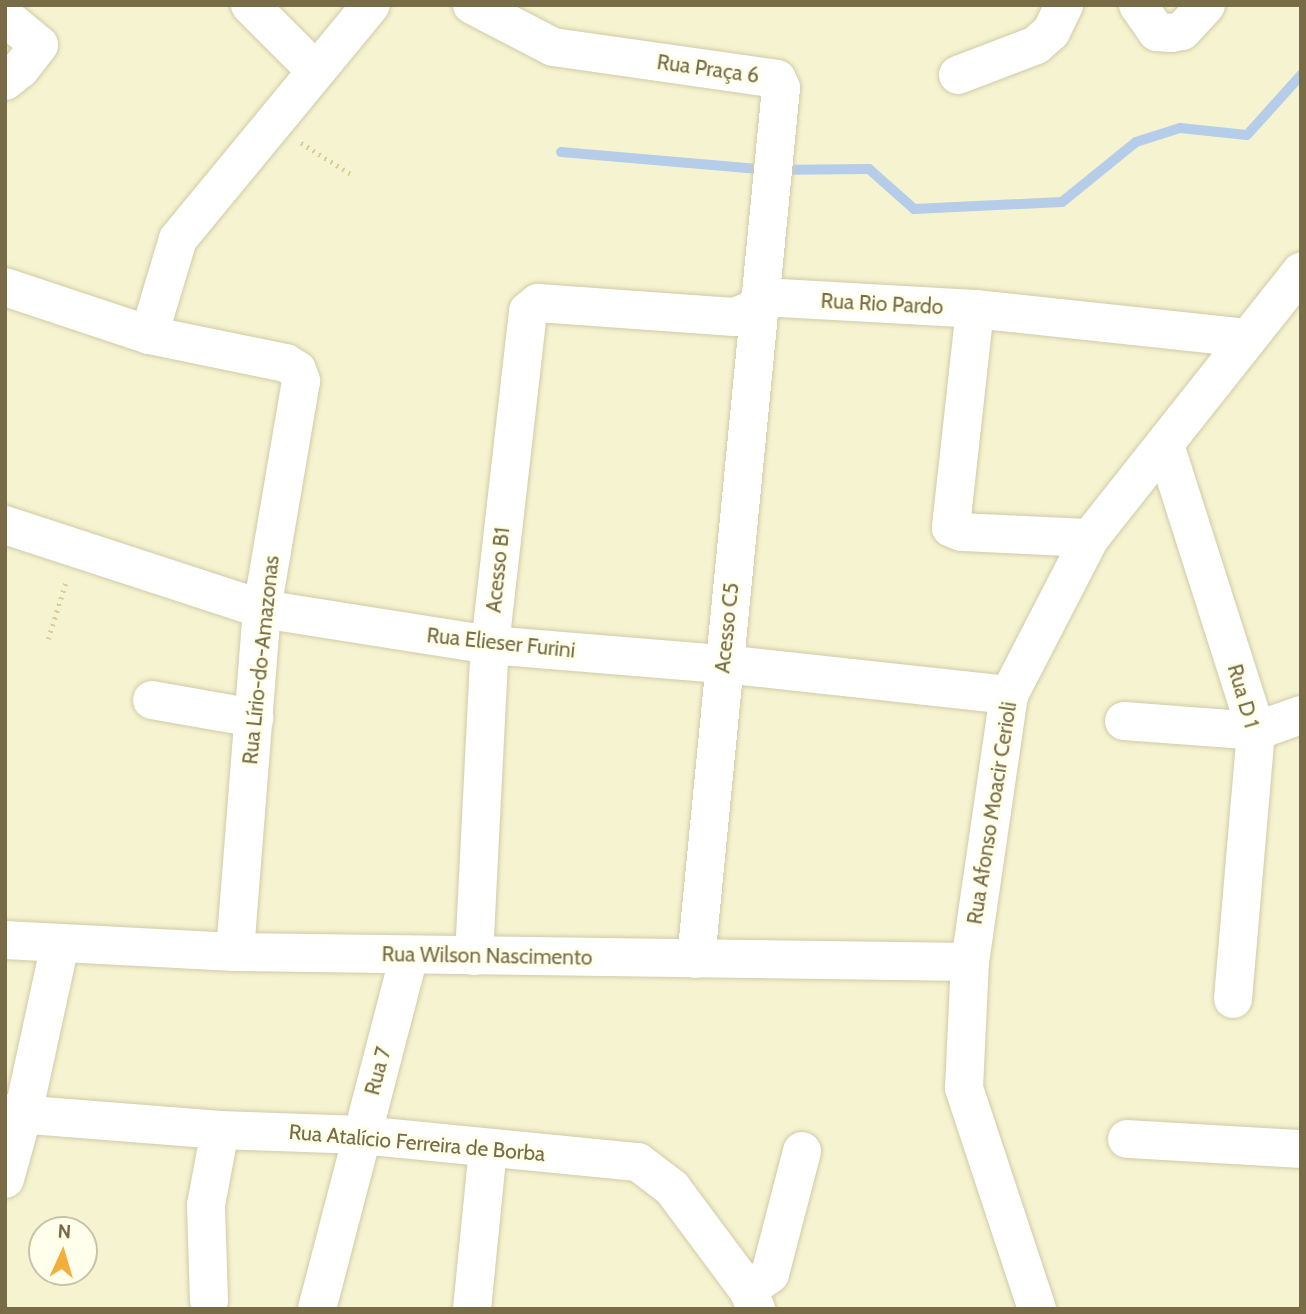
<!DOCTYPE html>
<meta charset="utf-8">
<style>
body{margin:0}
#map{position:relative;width:1306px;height:1314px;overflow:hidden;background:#fefee2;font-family:Cabin,sans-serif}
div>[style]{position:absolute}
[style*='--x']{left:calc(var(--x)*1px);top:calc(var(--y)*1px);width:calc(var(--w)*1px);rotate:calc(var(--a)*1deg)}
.residential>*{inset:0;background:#f6f4d0}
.stream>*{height:10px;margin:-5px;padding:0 5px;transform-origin:5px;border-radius:5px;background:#b5cde9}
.path>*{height:4.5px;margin-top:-2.25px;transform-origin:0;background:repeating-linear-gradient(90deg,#dbcd9a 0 2px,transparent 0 7px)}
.roads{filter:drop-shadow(0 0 2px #d0caa8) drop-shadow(0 0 2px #d0caa8)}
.minor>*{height:38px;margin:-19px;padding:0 19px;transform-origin:19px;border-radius:19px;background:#fff}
span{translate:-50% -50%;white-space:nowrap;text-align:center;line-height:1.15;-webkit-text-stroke:6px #ffffeb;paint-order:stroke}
.street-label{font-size:21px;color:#786c46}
.frame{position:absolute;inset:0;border:7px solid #786c46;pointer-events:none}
.north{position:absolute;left:28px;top:1216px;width:70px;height:70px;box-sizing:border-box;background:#ffffeb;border:2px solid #c9c4a9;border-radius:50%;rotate:4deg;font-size:19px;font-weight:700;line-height:28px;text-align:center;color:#786c46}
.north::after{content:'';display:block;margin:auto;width:24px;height:32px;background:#f3ae3d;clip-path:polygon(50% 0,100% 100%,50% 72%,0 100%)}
</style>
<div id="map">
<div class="residential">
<i style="clip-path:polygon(evenodd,5px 5px,1301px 5px,1301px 1309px,5px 1309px,5px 5px,42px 1230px,84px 1230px,84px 1272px,42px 1272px,42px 1230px)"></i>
</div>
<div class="stream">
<i style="--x:561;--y:152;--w:211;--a:4.9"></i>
<i style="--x:771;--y:170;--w:98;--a:-0.6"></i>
<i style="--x:869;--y:169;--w:60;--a:41.6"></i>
<i style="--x:914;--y:209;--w:148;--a:-2.7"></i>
<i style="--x:1062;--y:202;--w:95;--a:-39"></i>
<i style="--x:1136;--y:142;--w:46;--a:-17.7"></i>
<i style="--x:1180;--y:128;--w:67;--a:6"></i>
<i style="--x:1247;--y:135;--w:81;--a:-48"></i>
</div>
<div class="path">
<i style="--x:301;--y:143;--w:59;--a:31.8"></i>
<i style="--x:48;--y:639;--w:60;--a:-72.5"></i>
</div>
<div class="roads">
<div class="minor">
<i style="--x:250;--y:5;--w:93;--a:45"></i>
<i style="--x:472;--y:5;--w:91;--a:27.4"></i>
<i style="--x:553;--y:47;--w:226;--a:8.1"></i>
<i style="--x:777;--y:79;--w:10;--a:66"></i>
<i style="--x:781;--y:88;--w:875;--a:95.57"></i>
<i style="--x:1138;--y:5;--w:33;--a:55"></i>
<i style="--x:1157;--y:32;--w:14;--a:4"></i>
<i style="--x:1171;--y:33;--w:11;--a:-10"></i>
<i style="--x:1182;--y:31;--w:35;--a:-47"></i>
<i style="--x:5;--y:17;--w:44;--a:39.5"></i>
<i style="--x:39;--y:45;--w:31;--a:128"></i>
<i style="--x:20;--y:69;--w:19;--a:141"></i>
<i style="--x:958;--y:75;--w:84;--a:-21"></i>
<i style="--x:1036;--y:45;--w:20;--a:-41"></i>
<i style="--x:1051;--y:32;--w:30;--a:-64"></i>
<i style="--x:5;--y:287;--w:152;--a:18.4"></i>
<i style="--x:149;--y:335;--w:140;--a:11.6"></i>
<i style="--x:286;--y:363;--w:13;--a:32"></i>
<i style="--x:297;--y:370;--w:12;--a:70"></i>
<i style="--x:301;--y:381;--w:231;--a:99.7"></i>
<i style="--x:262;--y:609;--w:344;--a:94.5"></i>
<i style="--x:762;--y:297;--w:213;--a:3.2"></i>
<i style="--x:975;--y:309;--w:273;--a:6.1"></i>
<i style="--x:975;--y:309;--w:220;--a:96.3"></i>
<i style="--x:951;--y:528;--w:12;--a:20"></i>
<i style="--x:962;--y:532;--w:128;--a:2.7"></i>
<i style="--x:149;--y:335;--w:100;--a:-73.2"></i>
<i style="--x:178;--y:239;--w:303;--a:-50.5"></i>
<i style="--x:1165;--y:445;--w:300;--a:72.3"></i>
<i style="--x:1256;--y:731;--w:269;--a:94.9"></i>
<i style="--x:5;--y:525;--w:270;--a:18.1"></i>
<i style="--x:262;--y:609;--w:231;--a:9"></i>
<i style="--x:490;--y:645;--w:234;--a:4.7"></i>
<i style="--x:723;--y:664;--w:288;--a:6.2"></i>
<i style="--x:152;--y:700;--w:104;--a:10"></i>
<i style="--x:1124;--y:721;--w:132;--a:4.3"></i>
<i style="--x:1256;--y:731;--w:48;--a:-19.6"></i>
<i style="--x:5;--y:940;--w:230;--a:3"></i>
<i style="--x:235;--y:952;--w:735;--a:0.78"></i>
<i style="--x:474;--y:956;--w:311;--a:-87.1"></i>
<i style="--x:490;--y:645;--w:336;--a:-83.5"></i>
<i style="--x:528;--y:311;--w:13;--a:-39"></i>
<i style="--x:538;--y:303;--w:196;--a:4.1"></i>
<i style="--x:734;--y:317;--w:19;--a:-21"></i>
<i style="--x:752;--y:310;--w:16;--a:-52"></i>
<i style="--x:5;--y:1113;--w:216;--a:4.5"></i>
<i style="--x:220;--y:1130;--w:141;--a:2"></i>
<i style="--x:361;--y:1135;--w:278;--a:5.6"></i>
<i style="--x:638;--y:1162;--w:43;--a:37.4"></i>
<i style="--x:672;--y:1188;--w:127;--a:53.3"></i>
<i style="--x:748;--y:1290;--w:21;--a:67"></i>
<i style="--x:1127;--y:1139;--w:174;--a:3.3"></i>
<i style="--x:5;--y:1179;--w:67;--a:-74.5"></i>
<i style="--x:23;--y:1114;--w:173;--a:-77.7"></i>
<i style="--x:748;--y:1290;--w:27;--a:-36"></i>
<i style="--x:770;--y:1274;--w:127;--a:-75.4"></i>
<i style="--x:209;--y:1301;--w:96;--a:-91.8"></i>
<i style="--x:206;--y:1205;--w:76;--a:-79.4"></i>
<i style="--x:317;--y:1309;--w:366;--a:-75.4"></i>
<i style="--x:472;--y:1309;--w:161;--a:-84.3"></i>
<i style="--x:1037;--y:1309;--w:233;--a:-108.3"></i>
<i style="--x:964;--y:1088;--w:126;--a:-87.3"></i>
<i style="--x:970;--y:962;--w:270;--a:-81.7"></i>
<i style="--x:1009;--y:695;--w:177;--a:-62.7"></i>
<i style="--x:1090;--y:538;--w:340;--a:-51.6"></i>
</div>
</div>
<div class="street-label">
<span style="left:708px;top:69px;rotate:8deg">Rua Praça 6</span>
<span style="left:882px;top:304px;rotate:3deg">Rua Rio Pardo</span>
<span style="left:498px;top:570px;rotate:-84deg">Acesso B1</span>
<span style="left:727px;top:628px;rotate:-84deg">Acesso C5</span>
<span style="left:501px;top:643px;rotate:6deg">Rua Elieser Furini</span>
<span style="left:261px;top:660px;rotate:-84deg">Rua Lírio-do-Amazonas</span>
<span style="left:1243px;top:696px;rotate:74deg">Rua D 1</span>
<span style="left:992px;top:813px;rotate:-81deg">Rua Afonso Moacir Cerioli</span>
<span style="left:487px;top:956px;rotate:1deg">Rua Wilson Nascimento</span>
<span style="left:378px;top:1071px;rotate:-75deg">Rua 7</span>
<span style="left:417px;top:1143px;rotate:5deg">Rua Atalício Ferreira de Borba</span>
</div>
<div class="frame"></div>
<div class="north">N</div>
</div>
